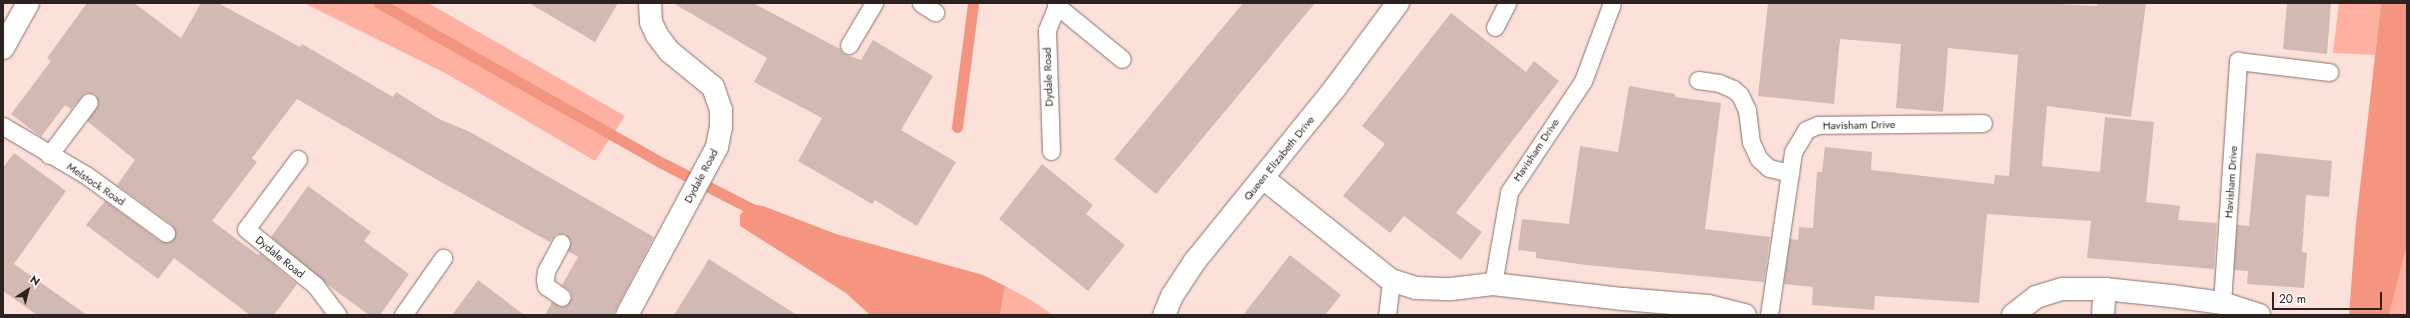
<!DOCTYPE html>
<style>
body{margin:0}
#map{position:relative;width:2410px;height:318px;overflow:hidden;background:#fbe1da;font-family:Jost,sans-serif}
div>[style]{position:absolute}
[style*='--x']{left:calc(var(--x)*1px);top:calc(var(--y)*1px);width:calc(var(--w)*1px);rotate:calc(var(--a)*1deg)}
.green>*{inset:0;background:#feb1a0}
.forest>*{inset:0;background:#f59580}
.stream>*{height:11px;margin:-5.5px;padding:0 5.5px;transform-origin:5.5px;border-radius:5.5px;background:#f3947f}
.building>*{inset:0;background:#d3b9b3}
.roads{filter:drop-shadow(0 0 1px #89716c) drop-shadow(0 0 1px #89716c)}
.lane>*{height:17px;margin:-8.5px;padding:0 8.5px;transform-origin:8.5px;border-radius:8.5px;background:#fff}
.street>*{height:22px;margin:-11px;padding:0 11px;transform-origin:11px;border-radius:11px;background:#fff}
span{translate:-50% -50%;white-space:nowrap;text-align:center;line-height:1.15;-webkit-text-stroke:4px #fff;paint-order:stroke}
.street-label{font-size:11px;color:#2c2220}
.frame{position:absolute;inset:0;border:4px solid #2c2220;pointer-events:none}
.north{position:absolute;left:8px;top:270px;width:40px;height:40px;-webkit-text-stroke:3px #fff;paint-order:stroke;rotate:36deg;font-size:11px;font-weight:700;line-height:16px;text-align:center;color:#2c2220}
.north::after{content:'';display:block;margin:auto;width:14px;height:18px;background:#2c2220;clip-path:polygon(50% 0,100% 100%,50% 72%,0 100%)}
.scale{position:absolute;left:2272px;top:292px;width:110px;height:18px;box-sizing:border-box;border:2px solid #2c2220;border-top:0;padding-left:5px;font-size:12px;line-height:14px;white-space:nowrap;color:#2c2220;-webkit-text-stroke:3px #fff;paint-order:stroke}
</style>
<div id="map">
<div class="green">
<i style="clip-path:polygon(304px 3px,428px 3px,625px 116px,595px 161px,447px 74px)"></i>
<i style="clip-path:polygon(2339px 3px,2381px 3px,2375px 55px,2333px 53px)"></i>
<i style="clip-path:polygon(2407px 245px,2407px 315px,2389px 315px)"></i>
<i style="clip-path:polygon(1005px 286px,1031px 300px,1053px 315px,1000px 315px)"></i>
</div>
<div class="forest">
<i style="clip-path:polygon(2381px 3px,2407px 3px,2407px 245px,2389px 315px,2349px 315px,2356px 223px)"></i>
<i style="clip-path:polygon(750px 204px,763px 206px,836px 234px,983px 275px,1005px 286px,1000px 315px,870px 315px,846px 293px,740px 226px,740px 215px)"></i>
</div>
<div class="stream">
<i style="--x:379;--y:3;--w:327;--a:29.5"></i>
<i style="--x:664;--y:164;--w:106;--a:27.1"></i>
<i style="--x:758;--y:212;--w:184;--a:24.1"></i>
<i style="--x:926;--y:287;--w:30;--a:111"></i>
<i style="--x:957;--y:127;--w:125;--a:-82.6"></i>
</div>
<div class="building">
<i style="clip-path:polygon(87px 3px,134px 3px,181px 38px,201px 3px,218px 3px,300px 47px,302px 44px,393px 97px,396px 92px,439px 119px,470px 132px,654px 237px,613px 315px,545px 315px,552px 302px,561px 307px,566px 306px,572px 298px,571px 292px,562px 285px,578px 257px,568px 251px,571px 242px,566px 234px,556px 234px,550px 242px,434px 178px,297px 99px,252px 158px,257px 162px,212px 221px,258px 255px,260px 253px,297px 284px,274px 315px,250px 315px,174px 258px,158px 279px,86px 225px,105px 201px,160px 241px,170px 242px,176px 234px,172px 225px,117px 185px,135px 160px,87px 121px,99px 104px,95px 94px,85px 93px,71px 109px,65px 105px,41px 137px,11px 114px,51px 61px,47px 58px)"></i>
<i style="clip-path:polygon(529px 3px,618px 3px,595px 42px)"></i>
<i style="clip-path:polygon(673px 3px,753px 3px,840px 49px,844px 54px,861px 60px,873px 40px,933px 76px,901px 130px,956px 162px,917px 226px,875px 200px,872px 204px,798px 161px,822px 118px,754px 82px,767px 58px)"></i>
<i style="clip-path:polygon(1243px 3px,1315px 3px,1156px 194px,1114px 159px)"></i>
<i style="clip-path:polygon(1768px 3px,2038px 3px,2097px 6px,2097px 3px,2146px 3px,2131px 117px,2047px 106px,2042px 166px,2100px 172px,2105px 117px,2154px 122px,2146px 202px,2180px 206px,2178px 220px,2217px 223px,2214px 269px,2087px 258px,2091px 221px,1987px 214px,1979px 303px,1875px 296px,1874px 310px,1812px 305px,1813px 287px,1784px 284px,1790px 239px,1798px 240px,1799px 227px,1813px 228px,1817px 172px,1822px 172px,1825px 147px,1872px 152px,1871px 170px,1994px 184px,1995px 175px,2009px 176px,2018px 55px,1948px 48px,1943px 112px,1896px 108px,1901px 44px,1840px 39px,1834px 104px,1758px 96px)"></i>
<i style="clip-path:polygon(2287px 3px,2331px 3px,2327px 54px,2283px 49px)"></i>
<i style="clip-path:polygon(1451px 13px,1526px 72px,1534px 61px,1559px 81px,1456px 213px,1482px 232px,1461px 260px,1404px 216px,1390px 233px,1343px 196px,1385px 144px,1362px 126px)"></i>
<i style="clip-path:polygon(1629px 86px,1675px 94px,1675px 97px,1721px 103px,1705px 229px,1770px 237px,1764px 282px,1586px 265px,1536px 258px,1536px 252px,1518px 250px,1522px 219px,1569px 224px,1580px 146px,1618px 152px)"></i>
<i style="clip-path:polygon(14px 153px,66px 191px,14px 264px,87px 315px,37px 315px,3px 291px,3px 168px)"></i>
<i style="clip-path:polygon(2256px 153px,2332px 161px,2329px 197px,2306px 195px,2302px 252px,2307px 253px,2304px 288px,2247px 284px,2248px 271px,2234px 270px,2237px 225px,2249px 226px)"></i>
<i style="clip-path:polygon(1042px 164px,1093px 205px,1086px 214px,1125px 245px,1088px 291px,999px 219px)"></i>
<i style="clip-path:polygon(308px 186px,371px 232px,364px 241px,409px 274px,380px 315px,369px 315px,328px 285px,271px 237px)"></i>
<i style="clip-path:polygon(1290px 255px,1341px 295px,1325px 315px,1243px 315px)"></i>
<i style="clip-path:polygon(709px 259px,797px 315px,674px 315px)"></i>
<i style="clip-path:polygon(478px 280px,524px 315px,452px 315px)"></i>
</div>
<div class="roads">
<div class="lane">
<i style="--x:921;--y:3;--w:17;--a:33"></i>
<i style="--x:1056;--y:5;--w:85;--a:39.3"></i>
<i style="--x:1495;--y:27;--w:27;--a:-63"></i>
<i style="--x:849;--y:45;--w:49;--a:-59.2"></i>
<i style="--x:1698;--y:80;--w:21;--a:8"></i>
<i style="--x:1719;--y:83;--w:15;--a:23"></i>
<i style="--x:1733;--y:89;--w:9;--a:41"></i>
<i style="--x:1740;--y:95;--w:17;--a:65"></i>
<i style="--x:1747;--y:110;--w:32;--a:83"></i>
<i style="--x:1751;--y:142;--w:19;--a:65"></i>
<i style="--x:1759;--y:159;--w:13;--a:42"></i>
<i style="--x:1769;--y:168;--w:22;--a:13"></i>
<i style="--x:3;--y:126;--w:96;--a:30.6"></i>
<i style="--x:86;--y:175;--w:99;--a:35.9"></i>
<i style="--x:1051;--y:151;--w:121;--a:-91.9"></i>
<i style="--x:1047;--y:30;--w:29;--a:-68"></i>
<i style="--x:49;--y:155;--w:66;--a:-53"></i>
<i style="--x:298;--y:159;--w:87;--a:126.6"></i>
<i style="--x:246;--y:229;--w:89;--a:39.1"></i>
<i style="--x:315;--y:285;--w:38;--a:53"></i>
<i style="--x:561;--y:243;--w:32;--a:118"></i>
<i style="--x:546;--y:271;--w:8;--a:97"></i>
<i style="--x:545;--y:279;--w:7;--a:82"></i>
<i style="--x:546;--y:286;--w:19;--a:35"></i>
<i style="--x:1493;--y:284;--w:93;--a:-80.1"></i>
<i style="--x:1509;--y:192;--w:133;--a:-56.3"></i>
<i style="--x:1583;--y:81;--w:83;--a:-69.6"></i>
<i style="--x:2222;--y:303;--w:243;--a:-86.2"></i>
<i style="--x:2238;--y:61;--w:92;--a:6.9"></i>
<i style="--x:403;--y:315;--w:70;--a:-54.9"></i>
<i style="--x:1387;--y:315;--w:35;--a:-83"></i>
<i style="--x:1769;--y:315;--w:165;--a:-81.6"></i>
<i style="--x:1793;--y:152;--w:26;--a:-59"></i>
<i style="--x:1806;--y:130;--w:13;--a:-23"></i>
<i style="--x:1818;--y:125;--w:165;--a:-0.7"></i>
</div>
<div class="street">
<i style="--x:3;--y:48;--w:51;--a:-60.9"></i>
<i style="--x:1263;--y:178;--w:164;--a:38.6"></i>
<i style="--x:1391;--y:280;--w:26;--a:18"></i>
<i style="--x:1416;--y:288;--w:35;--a:2"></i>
<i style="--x:1451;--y:289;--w:42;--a:-6.8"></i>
<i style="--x:1493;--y:284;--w:131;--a:6.6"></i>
<i style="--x:1623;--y:299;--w:85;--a:4.7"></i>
<i style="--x:1708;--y:306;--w:38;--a:14"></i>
<i style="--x:627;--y:315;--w:191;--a:-61.8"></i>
<i style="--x:717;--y:147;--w:20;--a:-79"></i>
<i style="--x:721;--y:127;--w:17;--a:-90"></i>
<i style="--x:721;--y:110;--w:24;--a:-109"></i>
<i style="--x:713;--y:87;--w:57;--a:-140.7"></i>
<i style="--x:669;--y:51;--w:20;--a:-127"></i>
<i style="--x:657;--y:35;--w:14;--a:-115"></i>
<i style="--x:651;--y:22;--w:19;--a:-93"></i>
<i style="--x:1164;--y:315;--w:21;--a:-67"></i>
<i style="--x:1172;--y:296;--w:42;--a:-56.7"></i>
<i style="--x:1195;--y:261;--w:223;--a:-51"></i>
<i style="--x:1335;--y:88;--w:106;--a:-53.5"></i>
<i style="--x:2013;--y:315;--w:29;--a:-38"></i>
<i style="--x:2036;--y:297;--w:28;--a:-17"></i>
<i style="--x:2063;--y:289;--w:42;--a:0"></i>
<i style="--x:2105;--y:289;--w:66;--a:6.1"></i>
<i style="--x:2171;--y:296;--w:51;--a:7.8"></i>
<i style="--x:2222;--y:303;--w:39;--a:18"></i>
<i style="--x:2103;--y:315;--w:26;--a:-86"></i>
</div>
</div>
<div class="street-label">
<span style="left:1048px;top:77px;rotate:-92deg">Dydale Road</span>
<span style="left:1859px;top:125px;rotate:-1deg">Havisham Drive</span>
<span style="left:1536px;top:150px;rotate:-56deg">Havisham Drive</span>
<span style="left:1279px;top:158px;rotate:-51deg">Queen Elizabeth Drive</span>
<span style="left:701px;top:176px;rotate:-62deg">Dydale Road</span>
<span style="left:2231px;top:182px;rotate:-86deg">Havisham Drive</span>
<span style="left:96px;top:184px;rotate:34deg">Melstock Road</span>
<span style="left:280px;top:257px;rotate:39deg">Dydale Road</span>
</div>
<div class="frame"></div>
<div class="north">N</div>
<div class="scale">20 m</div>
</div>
